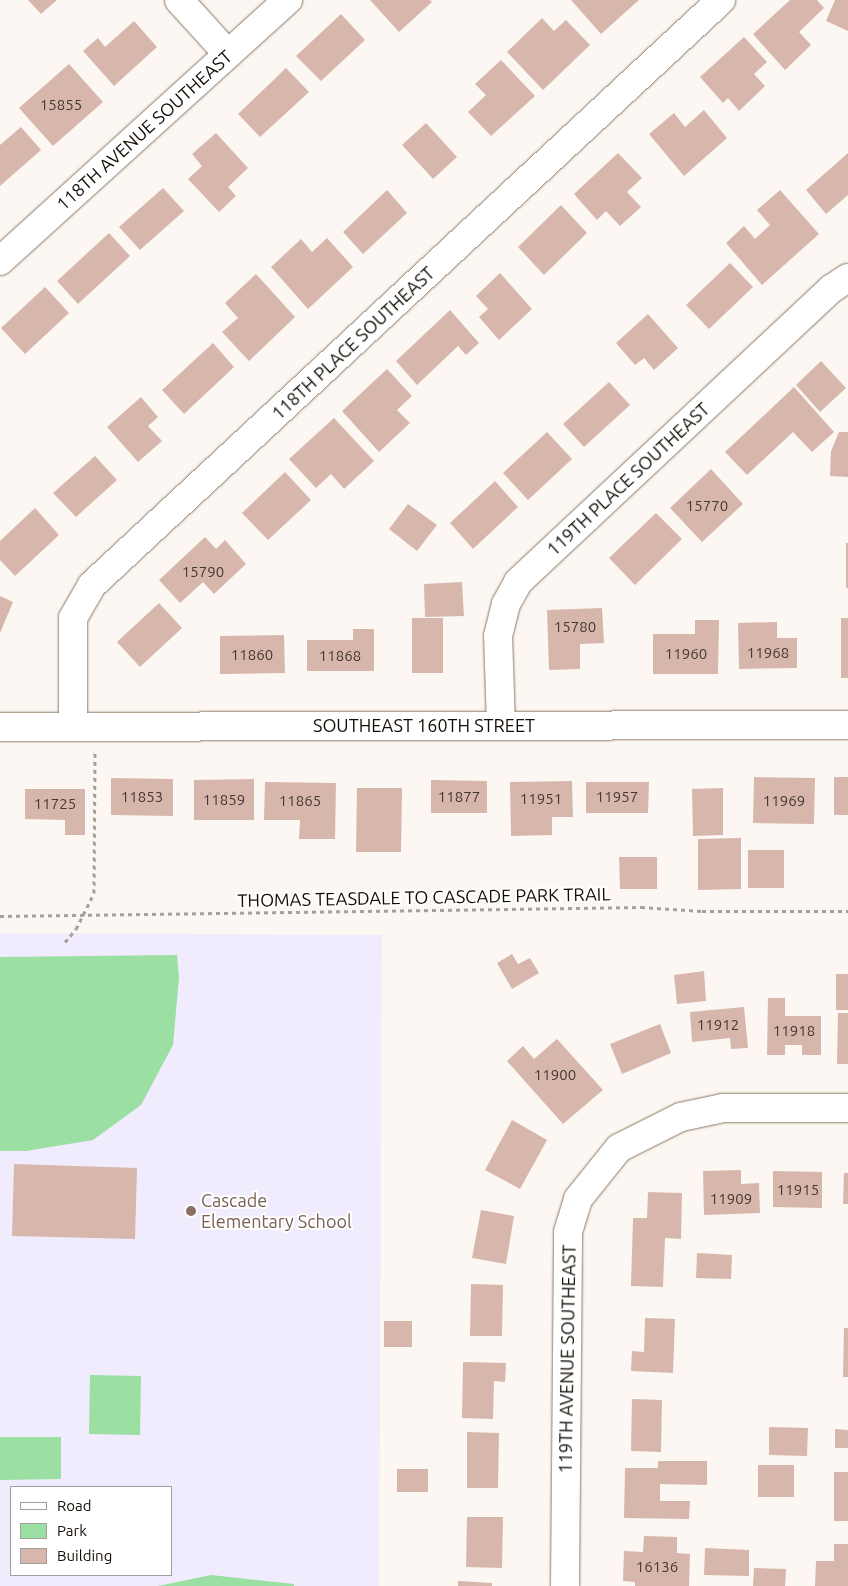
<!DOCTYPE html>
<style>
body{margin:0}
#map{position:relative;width:848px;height:1586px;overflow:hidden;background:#fcf7f3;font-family:Ubuntu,sans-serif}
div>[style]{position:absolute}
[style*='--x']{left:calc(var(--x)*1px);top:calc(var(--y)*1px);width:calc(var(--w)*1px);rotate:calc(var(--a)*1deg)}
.education>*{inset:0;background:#f0ebfd}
.green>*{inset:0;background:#9bdfa3}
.building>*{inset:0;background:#d7b7ac}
.path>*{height:3px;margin-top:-1.5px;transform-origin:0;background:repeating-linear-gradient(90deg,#a6a09b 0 4px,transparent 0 8px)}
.roads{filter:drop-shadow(0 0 1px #8c7862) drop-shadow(0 0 1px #8c7862)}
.street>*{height:28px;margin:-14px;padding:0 14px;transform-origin:14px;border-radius:14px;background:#fff}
.dots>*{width:14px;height:14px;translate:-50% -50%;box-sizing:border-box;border:2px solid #fff;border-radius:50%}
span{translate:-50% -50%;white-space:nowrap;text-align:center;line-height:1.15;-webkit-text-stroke:4px #fff;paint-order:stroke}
.number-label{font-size:15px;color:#45382f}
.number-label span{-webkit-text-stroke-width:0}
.street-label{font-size:18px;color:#140d05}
.education-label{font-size:18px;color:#785e54}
.left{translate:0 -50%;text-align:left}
.legend{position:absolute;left:10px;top:1486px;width:162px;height:90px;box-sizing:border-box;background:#fff;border:1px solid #a19e9b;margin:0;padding:6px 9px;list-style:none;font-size:15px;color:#140d05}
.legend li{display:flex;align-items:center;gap:10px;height:25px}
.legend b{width:25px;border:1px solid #a19e9b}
</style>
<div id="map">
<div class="education">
<i style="clip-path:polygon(evenodd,0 933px,382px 935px,379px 1586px,0 1586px,0 933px,11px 1487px,171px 1487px,171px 1575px,11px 1575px,11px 1487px)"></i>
</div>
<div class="green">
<i style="clip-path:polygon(177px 955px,179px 978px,173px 1045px,141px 1105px,93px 1140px,26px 1151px,0 1151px,0 957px)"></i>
<i style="clip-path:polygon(90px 1375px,141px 1376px,140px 1435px,89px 1434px)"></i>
<i style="clip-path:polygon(0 1437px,61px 1437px,61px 1479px,0 1480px)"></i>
<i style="clip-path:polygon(211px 1575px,294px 1584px,294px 1586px,158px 1586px)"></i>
</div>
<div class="building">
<i style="clip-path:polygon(28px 0,57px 0,41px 14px)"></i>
<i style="clip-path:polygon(370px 0,430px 0,432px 2px,399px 32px)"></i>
<i style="clip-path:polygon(571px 0,639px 0,601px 34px)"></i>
<i style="clip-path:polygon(790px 0,817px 0,824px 8px,799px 32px,811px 45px,785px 70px,753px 34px)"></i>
<i style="clip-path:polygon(835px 0,848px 0,848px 31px,826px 21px)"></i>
<i style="clip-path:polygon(341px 14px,365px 40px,321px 81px,296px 56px)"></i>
<i style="clip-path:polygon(542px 18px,554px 31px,566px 20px,590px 45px,543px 90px,507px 52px)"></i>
<i style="clip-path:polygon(134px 21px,157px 47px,114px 86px,83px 51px,98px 38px,105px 47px)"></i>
<i style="clip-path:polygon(744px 37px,767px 62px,754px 74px,765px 86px,739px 111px,728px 98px,723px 103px,700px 77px)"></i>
<i style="clip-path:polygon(501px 60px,535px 96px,491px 136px,468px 112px,486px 95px,475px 84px)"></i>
<i style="clip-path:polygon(69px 64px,103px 102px,53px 146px,19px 108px)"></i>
<i style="clip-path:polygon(286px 68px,309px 92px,260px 137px,238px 114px)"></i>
<i style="clip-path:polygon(704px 110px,727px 138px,684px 176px,649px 134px,674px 113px,685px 127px)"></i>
<i style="clip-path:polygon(426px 123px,457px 157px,433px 179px,402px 145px)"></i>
<i style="clip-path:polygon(21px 127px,41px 150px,0 186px,0 145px)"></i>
<i style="clip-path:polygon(216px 133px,248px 168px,228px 187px,236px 196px,219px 212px,188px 179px,202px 166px,192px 154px)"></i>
<i style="clip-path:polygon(618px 153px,642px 178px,627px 192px,641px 207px,620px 226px,606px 211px,597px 220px,574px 194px)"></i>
<i style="clip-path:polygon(848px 153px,848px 195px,826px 214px,806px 190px)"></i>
<i style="clip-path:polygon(163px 188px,184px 211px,140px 250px,119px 227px)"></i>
<i style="clip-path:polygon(387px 190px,407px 213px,363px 254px,343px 232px)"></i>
<i style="clip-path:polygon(780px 190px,819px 234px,762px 285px,726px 243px,744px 226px,755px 239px,770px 225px,757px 210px)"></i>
<i style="clip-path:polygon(561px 205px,587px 233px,544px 275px,518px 247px)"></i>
<i style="clip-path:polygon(109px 233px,130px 256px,78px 304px,57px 281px)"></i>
<i style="clip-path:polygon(327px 238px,353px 267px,308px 309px,271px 267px,301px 239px,312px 252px)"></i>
<i style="clip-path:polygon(730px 263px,753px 287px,709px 329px,686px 305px)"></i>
<i style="clip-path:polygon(500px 273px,532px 309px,499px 340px,479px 317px,488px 309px,476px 296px)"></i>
<i style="clip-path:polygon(256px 274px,295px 317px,249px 361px,222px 332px,238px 318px,225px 303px)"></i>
<i style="clip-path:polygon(45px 287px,69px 313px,25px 354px,1px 328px)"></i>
<i style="clip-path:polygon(450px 310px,479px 343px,466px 355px,458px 346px,417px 385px,396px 361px)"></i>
<i style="clip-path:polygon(648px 314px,678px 348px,654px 370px,644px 358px,635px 365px,616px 343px)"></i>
<i style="clip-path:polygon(213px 343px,234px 367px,184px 414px,162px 390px)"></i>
<i style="clip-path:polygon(821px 361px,846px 388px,820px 412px,796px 385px)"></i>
<i style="clip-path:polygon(387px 369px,412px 396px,397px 410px,410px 423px,379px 452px,342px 411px)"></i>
<i style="clip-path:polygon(609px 382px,630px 405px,584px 447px,563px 424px)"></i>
<i style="clip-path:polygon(794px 387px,834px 432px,812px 452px,793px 432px,747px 475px,725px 452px)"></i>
<i style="clip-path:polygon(141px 397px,158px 417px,148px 426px,162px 441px,138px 462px,107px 427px)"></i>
<i style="clip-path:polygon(334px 418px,374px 461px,344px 489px,331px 474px,316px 488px,289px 459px)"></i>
<i style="clip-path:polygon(547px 432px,572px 459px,528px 500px,503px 473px)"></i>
<i style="clip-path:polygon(839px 432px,848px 432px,848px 477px,830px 476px,831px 451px)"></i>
<i style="clip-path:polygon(95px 456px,117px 480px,76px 517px,53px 493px)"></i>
<i style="clip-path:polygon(711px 469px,743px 504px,702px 542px,670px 508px)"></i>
<i style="clip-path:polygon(285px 472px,311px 500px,268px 540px,242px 513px)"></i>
<i style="clip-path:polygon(495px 481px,518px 507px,473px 549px,450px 523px)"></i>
<i style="clip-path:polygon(408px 504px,437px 525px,417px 551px,389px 529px)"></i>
<i style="clip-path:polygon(35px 508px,59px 535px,15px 576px,0 560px,0 541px)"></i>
<i style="clip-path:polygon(656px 513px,682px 539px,635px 585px,609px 558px)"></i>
<i style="clip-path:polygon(205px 537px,216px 549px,225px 540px,246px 564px,214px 594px,203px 582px,180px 603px,159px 580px)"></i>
<i style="clip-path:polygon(846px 543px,848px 543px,848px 588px,846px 588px)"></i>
<i style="clip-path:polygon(462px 582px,464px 616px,425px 617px,424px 584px)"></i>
<i style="clip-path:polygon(0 596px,13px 602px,0 633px)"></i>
<i style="clip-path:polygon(159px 603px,182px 628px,140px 667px,117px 642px)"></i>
<i style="clip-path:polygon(602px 608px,604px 643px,580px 644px,580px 669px,549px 670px,547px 610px)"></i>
<i style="clip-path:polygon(412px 618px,443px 618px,443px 673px,412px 673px)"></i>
<i style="clip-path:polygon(841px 618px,848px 618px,848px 678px,841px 678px)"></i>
<i style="clip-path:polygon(695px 620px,719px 620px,718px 674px,653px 674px,653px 634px,695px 634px)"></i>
<i style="clip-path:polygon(777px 622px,777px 638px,797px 638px,797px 668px,739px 669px,738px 623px)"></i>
<i style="clip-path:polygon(353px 629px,374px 629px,374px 671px,307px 671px,307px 640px,353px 640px)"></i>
<i style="clip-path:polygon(284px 635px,285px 673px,220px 674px,220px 636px)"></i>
<i style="clip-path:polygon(754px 777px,815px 778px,814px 824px,753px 823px)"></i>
<i style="clip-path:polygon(834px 777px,848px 777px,848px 815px,834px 815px)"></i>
<i style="clip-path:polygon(111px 778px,173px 779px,173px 816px,111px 815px)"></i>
<i style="clip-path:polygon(254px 779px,254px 820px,194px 820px,194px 780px)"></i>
<i style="clip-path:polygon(431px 780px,487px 781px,487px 813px,431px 813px)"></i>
<i style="clip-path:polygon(572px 781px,573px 817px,552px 817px,552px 835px,511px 836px,510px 782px)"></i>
<i style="clip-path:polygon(265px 782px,336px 783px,335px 839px,299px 839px,300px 820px,264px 820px)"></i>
<i style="clip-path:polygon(586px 782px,649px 782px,648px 813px,586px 813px)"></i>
<i style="clip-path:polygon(357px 788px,402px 788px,401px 852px,356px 852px)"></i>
<i style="clip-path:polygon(723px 788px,723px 835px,693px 836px,692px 789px)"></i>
<i style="clip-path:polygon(25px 789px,85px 789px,85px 835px,65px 835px,65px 820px,25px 819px)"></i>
<i style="clip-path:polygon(741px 838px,741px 889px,698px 890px,698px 839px)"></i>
<i style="clip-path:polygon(748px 850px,784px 850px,784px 888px,748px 888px)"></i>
<i style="clip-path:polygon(619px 857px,657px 857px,657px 889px,620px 889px)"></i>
<i style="clip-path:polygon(512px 954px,518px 964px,530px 958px,539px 973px,512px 989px,497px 963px)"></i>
<i style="clip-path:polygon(704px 971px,706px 1001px,677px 1004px,674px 975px)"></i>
<i style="clip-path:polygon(836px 974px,848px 974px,848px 1010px,836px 1010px)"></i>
<i style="clip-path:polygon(768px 998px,785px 998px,785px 1016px,821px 1016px,821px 1055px,802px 1055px,802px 1045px,785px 1045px,785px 1055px,767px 1055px)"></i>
<i style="clip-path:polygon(744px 1007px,748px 1048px,731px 1049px,730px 1038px,692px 1042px,690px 1012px)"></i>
<i style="clip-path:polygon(838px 1013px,848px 1013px,848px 1064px,837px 1064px)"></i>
<i style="clip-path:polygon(660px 1024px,671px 1053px,622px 1074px,610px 1044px)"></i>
<i style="clip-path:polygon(557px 1039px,603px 1090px,563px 1124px,507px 1061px,523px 1046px,534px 1059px)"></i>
<i style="clip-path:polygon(512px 1120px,547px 1140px,520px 1189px,485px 1170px)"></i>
<i style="clip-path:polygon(14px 1164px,137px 1168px,135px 1239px,12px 1236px)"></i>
<i style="clip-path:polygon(741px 1170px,741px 1184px,759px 1183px,760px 1213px,704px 1215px,703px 1171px)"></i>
<i style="clip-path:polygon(773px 1171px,822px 1172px,822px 1208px,773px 1207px)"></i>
<i style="clip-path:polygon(844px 1173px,848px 1173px,848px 1204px,843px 1204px)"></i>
<i style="clip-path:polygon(648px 1192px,682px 1193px,681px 1239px,665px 1238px,663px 1287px,631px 1286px,633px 1218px,647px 1218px)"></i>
<i style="clip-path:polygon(481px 1210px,514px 1216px,506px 1264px,472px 1258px)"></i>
<i style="clip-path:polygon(697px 1253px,732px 1255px,731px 1279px,696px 1278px)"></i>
<i style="clip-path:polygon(471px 1284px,503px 1285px,502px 1336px,470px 1336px)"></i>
<i style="clip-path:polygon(645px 1318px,675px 1319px,673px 1373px,631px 1371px,632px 1351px,644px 1352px)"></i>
<i style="clip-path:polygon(384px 1321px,412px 1321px,412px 1347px,384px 1347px)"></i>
<i style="clip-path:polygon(844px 1328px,848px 1328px,848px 1377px,843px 1377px)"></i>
<i style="clip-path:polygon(463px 1362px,506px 1363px,505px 1382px,494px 1381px,493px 1419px,462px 1418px)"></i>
<i style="clip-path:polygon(632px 1399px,662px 1400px,661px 1452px,631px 1451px)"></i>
<i style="clip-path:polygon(769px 1427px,808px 1428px,807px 1456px,769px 1455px)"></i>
<i style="clip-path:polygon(835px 1429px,848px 1430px,848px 1448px,835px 1448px)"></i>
<i style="clip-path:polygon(467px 1432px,499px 1433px,498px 1488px,467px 1488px)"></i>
<i style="clip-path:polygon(658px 1461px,707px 1461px,707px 1485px,660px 1484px,660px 1501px,690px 1501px,689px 1519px,624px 1518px,625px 1468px,658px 1468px)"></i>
<i style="clip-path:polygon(758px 1465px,794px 1465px,794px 1497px,758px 1497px)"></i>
<i style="clip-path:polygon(397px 1469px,428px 1469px,428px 1492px,397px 1492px)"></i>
<i style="clip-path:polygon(834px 1472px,848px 1472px,848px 1521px,834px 1521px)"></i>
<i style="clip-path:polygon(467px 1517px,503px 1517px,502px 1568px,466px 1567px)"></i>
<i style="clip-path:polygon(644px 1536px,677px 1537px,677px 1553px,690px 1554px,689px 1586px,635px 1586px,635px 1582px,623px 1581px,624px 1551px,643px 1552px)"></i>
<i style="clip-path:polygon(834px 1544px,848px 1544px,848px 1586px,815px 1586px,816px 1561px,834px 1561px)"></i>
<i style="clip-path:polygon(705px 1548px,749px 1550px,749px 1576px,704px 1575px)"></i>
<i style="clip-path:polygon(754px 1568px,786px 1569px,785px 1586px,753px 1586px)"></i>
<i style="clip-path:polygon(458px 1581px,492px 1583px,492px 1586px,458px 1586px)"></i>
</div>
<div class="path">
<i style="--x:0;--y:916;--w:641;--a:-0.8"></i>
<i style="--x:641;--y:907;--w:61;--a:3.8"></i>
<i style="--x:702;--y:911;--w:146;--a:0"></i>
<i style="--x:65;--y:942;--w:17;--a:-50"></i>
<i style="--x:76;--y:929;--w:40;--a:-63.4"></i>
<i style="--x:94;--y:893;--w:141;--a:-89.6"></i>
</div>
<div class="roads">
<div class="street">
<i style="--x:179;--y:0;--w:73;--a:47.8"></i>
<i style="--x:0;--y:261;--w:389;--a:-42.2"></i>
<i style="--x:501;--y:725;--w:89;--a:-91.9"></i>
<i style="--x:498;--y:636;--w:33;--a:-76"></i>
<i style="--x:506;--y:604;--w:25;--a:-61"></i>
<i style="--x:518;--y:582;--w:429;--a:-43.1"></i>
<i style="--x:831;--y:289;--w:20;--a:-33"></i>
<i style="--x:0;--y:727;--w:848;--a:-0.14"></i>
<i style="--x:73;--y:727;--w:109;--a:-90"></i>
<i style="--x:73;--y:618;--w:38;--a:-60"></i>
<i style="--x:92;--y:585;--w:859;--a:-42.92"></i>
<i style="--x:565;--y:1586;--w:354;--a:-89.5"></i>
<i style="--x:568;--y:1232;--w:34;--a:-73"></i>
<i style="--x:578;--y:1199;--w:65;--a:-51.2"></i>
<i style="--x:619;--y:1148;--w:69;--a:-26.6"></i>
<i style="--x:681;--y:1117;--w:43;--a:-12.1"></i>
<i style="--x:723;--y:1108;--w:125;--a:0"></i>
</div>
</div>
<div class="dots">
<i style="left:191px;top:1211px;background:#8d6e63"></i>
</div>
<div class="number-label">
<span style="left:61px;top:105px">15855</span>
<span style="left:707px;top:506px">15770</span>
<span style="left:203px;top:572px">15790</span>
<span style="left:575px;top:627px">15780</span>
<span style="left:768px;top:653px">11968</span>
<span style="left:686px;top:654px">11960</span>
<span style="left:252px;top:655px">11860</span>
<span style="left:340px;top:656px">11868</span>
<span style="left:142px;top:797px">11853</span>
<span style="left:459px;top:797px">11877</span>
<span style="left:617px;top:797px">11957</span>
<span style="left:541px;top:799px">11951</span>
<span style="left:224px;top:800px">11859</span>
<span style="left:300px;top:801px">11865</span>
<span style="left:784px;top:801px">11969</span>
<span style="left:55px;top:804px">11725</span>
<span style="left:718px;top:1025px">11912</span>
<span style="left:794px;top:1031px">11918</span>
<span style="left:555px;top:1075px">11900</span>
<span style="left:798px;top:1190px">11915</span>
<span style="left:731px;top:1199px">11909</span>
<span style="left:657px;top:1567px">16136</span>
</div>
<div class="street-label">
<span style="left:144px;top:130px;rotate:-42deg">118TH AVENUE SOUTHEAST</span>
<span style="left:353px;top:343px;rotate:-43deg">118TH PLACE SOUTHEAST</span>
<span style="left:628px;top:479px;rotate:-43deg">119TH PLACE SOUTHEAST</span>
<span style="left:424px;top:725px">SOUTHEAST 160TH STREET</span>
<span style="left:424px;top:897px;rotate:-1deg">THOMAS TEASDALE TO CASCADE PARK TRAIL</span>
<span style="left:567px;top:1359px;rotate:-89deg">119TH AVENUE SOUTHEAST</span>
</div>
<div class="education-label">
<span class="left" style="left:201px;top:1211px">Cascade<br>Elementary School</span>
</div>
<ul class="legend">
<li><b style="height:6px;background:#fff"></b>Road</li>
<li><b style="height:14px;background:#9bdfa3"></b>Park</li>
<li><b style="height:14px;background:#d7b7ac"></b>Building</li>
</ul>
</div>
